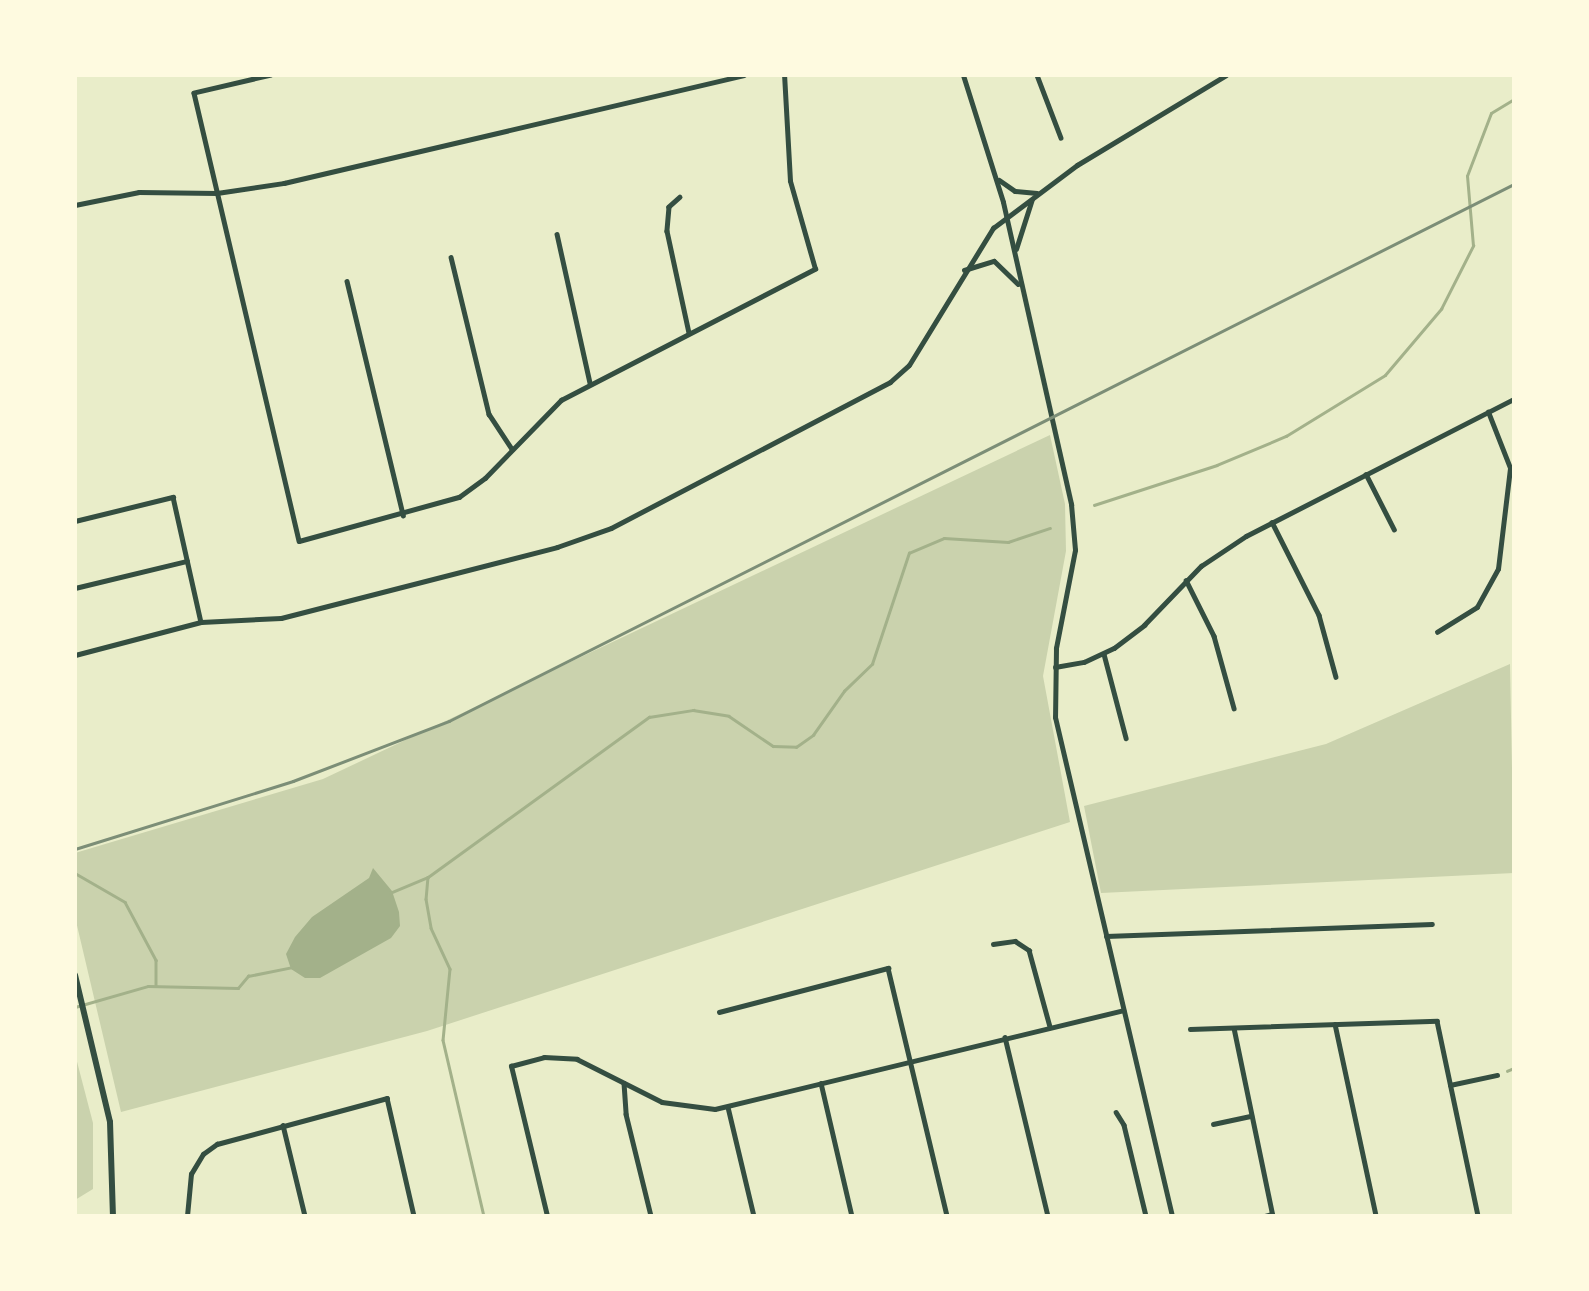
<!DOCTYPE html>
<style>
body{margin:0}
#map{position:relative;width:1589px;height:1291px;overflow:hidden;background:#e9edc9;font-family:"Noto Sans",sans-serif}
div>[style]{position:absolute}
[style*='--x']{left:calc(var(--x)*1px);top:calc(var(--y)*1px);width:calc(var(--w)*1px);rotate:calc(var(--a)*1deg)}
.green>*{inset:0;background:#cad2ad}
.water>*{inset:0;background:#a3b18a}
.stream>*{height:2.5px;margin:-1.25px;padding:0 1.25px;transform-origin:1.25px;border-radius:1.25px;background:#a3b18a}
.minor>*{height:4.5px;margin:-2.25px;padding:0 2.25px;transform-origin:2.25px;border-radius:2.25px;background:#344e41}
.tertiary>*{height:5px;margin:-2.5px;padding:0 2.5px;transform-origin:2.5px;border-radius:2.5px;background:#344e41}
.secondary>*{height:6px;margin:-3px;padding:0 3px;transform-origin:3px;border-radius:3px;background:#344e41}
.rail>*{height:2.5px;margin:-1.25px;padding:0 1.25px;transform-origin:1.25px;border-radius:1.25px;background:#7c8e77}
span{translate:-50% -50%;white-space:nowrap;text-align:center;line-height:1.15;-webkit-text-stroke:5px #fefae0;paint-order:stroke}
.frame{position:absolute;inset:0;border:77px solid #fefae0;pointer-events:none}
</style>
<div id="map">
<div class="green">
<i style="clip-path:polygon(1050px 435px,1065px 504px,1066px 551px,1043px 676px,1070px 822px,427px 1031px,121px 1112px,75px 917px,75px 853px,323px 779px)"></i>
<i style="clip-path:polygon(1510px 664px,1514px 873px,1101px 893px,1084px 806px,1326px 744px)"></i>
<i style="clip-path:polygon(75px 1054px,93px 1123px,93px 1189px,75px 1200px)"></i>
</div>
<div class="water">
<i style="clip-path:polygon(373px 868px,392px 891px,399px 912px,400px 926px,391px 938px,320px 978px,305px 978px,291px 969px,286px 954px,295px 937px,312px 917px,369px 878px)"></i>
</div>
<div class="stream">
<i style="--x:1094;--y:505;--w:129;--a:-18"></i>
<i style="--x:1217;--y:465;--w:75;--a:-22.8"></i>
<i style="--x:1286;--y:436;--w:116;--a:-31.6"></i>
<i style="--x:1385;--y:375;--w:87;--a:-49.7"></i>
<i style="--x:1441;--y:309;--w:71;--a:-63.1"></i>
<i style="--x:1473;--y:246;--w:70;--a:-94.9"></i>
<i style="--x:1467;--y:176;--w:67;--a:-69.1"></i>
<i style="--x:1491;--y:113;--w:27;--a:-31"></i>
<i style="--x:75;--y:873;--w:58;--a:30.1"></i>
<i style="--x:125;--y:902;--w:66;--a:61.9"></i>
<i style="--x:156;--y:960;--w:26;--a:90"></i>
<i style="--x:428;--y:877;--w:22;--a:95"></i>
<i style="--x:426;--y:899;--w:29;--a:80"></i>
<i style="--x:431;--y:928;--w:45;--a:65.1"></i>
<i style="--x:450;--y:969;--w:71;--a:95.6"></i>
<i style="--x:443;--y:1040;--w:181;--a:76.9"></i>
<i style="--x:390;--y:893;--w:41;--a:-22.8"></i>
<i style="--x:428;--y:877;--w:273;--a:-35.9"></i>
<i style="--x:649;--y:717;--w:45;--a:-9"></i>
<i style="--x:693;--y:710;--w:36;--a:9"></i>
<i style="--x:729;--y:716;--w:53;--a:34.3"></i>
<i style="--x:773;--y:746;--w:23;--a:2"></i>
<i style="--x:796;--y:747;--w:21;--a:-35"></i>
<i style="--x:813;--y:735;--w:54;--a:-54.8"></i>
<i style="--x:844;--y:691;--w:39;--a:-44"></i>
<i style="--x:872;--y:664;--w:117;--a:-71.6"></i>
<i style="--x:909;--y:553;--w:38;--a:-23"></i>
<i style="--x:944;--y:538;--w:64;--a:3.6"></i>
<i style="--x:1008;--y:542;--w:44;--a:-18.4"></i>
<i style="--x:75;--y:1007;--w:76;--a:-16"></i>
<i style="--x:148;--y:986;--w:90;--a:1.3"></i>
<i style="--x:238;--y:988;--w:16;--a:-50"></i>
<i style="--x:248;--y:976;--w:46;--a:-11.3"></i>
<i style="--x:1507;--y:1071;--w:8;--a:-23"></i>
</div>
<div class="minor">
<i style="--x:271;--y:75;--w:79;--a:166.8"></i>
<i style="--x:194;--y:93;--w:460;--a:76.8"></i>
<i style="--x:299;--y:541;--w:166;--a:-15.4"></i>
<i style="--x:459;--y:497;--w:32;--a:-36"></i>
<i style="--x:485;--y:478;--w:109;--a:-45.7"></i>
<i style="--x:561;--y:400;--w:286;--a:-27.3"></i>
<i style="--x:815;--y:269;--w:91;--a:-105.9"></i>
<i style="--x:790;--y:181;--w:106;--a:-93.2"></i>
<i style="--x:1037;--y:75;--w:67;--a:69.1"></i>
<i style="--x:680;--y:197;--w:15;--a:138"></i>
<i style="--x:669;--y:207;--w:24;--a:95"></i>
<i style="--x:667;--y:231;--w:104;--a:77.8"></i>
<i style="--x:75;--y:205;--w:65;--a:-11.5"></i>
<i style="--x:139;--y:192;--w:78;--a:0.7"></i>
<i style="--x:217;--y:193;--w:68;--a:-8.5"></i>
<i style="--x:284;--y:183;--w:472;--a:-13.2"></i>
<i style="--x:557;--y:234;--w:153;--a:77.5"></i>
<i style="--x:451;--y:257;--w:162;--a:76.4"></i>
<i style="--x:489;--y:414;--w:42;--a:56.7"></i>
<i style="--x:347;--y:281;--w:241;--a:76.5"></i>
<i style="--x:1366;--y:474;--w:62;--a:63"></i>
<i style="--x:75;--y:521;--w:101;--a:-13.8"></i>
<i style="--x:173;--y:497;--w:128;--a:77.4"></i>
<i style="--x:1272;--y:522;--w:104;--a:63.2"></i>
<i style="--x:1319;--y:615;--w:64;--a:74.7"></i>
<i style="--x:1186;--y:580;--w:63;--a:63.4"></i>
<i style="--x:1214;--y:636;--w:75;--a:74.5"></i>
<i style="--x:75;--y:588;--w:115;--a:-13.6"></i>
<i style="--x:1437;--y:632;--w:47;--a:-32"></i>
<i style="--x:1477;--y:607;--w:43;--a:-61.1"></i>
<i style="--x:1498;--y:569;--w:102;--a:-83.2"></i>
<i style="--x:1510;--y:468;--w:60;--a:-111.4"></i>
<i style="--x:1104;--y:654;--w:87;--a:75.3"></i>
<i style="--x:1055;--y:667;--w:29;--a:-10"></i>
<i style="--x:1084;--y:662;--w:33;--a:-25"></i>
<i style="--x:1114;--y:648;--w:38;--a:-37"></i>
<i style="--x:1144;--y:625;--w:82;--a:-46"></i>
<i style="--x:1201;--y:566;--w:54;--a:-33.7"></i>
<i style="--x:1246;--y:536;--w:301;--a:-27.1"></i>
<i style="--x:1106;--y:936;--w:326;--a:-2.1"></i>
<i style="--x:993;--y:944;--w:22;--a:-8"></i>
<i style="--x:1015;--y:941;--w:17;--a:33"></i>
<i style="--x:1029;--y:950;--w:80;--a:74.7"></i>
<i style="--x:719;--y:1012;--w:175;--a:-14.6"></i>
<i style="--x:888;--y:968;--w:255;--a:76.6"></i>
<i style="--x:1335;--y:1024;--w:196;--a:77.9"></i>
<i style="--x:1234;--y:1028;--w:192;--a:78.3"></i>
<i style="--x:1190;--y:1029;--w:247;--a:-1.9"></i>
<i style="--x:1437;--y:1021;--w:199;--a:78.1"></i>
<i style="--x:1005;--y:1037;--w:184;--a:76.5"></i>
<i style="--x:624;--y:1083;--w:31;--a:86"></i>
<i style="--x:626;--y:1114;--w:105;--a:76.2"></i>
<i style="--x:821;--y:1083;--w:137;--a:76.9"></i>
<i style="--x:1450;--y:1085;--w:48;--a:-12"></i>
<i style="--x:728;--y:1107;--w:112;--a:76.6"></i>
<i style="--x:1116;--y:1112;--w:15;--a:58"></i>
<i style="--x:1124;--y:1125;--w:94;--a:76.4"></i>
<i style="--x:1213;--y:1124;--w:39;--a:-12"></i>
<i style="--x:283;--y:1125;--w:94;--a:76.4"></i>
<i style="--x:187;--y:1216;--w:42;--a:-84.6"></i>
<i style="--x:191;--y:1174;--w:23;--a:-59"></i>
<i style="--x:203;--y:1154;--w:17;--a:-36"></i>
<i style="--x:217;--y:1144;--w:176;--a:-15.1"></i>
<i style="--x:387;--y:1098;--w:121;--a:77.1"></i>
<i style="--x:547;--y:1216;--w:154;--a:-103.5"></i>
<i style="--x:511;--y:1066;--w:34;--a:-15"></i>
<i style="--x:544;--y:1057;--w:33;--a:3"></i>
<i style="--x:577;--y:1059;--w:95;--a:26.8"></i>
<i style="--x:662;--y:1102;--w:53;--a:7.5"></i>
<i style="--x:715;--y:1109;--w:420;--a:-13.6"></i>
<i style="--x:1265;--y:1216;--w:7;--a:-16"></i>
</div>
<div class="tertiary">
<i style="--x:963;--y:75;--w:133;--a:72.5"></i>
<i style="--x:1003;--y:202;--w:310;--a:77.3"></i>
<i style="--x:1071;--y:504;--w:46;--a:85"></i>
<i style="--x:1075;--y:550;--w:100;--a:101"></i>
<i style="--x:1056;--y:648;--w:69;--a:90.8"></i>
<i style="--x:1055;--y:717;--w:513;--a:76.8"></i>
<i style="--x:999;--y:180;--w:19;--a:35"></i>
<i style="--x:1015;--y:191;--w:22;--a:5"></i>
<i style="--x:1016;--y:249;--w:52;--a:-72.3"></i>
<i style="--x:964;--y:270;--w:31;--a:-17"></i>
<i style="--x:994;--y:261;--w:33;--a:44"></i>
<i style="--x:75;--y:655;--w:130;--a:-14.7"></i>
<i style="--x:201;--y:622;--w:80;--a:-2.9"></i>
<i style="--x:281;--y:618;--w:285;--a:-14.4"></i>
<i style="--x:557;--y:547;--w:57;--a:-19.4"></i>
<i style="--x:611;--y:528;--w:315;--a:-27.6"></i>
<i style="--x:890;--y:382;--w:25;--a:-42"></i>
<i style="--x:909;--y:365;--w:161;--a:-58.5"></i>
<i style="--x:993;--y:228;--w:105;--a:-36.9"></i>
<i style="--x:1077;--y:165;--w:174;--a:-31.1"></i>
</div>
<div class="secondary">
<i style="--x:75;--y:975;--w:151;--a:76.6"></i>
<i style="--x:110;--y:1122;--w:94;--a:88.2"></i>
</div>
<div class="rail">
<i style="--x:75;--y:849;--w:228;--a:-17.3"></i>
<i style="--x:293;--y:781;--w:167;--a:-21"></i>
<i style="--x:449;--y:721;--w:1193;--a:-26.76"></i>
</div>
<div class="frame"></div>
</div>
